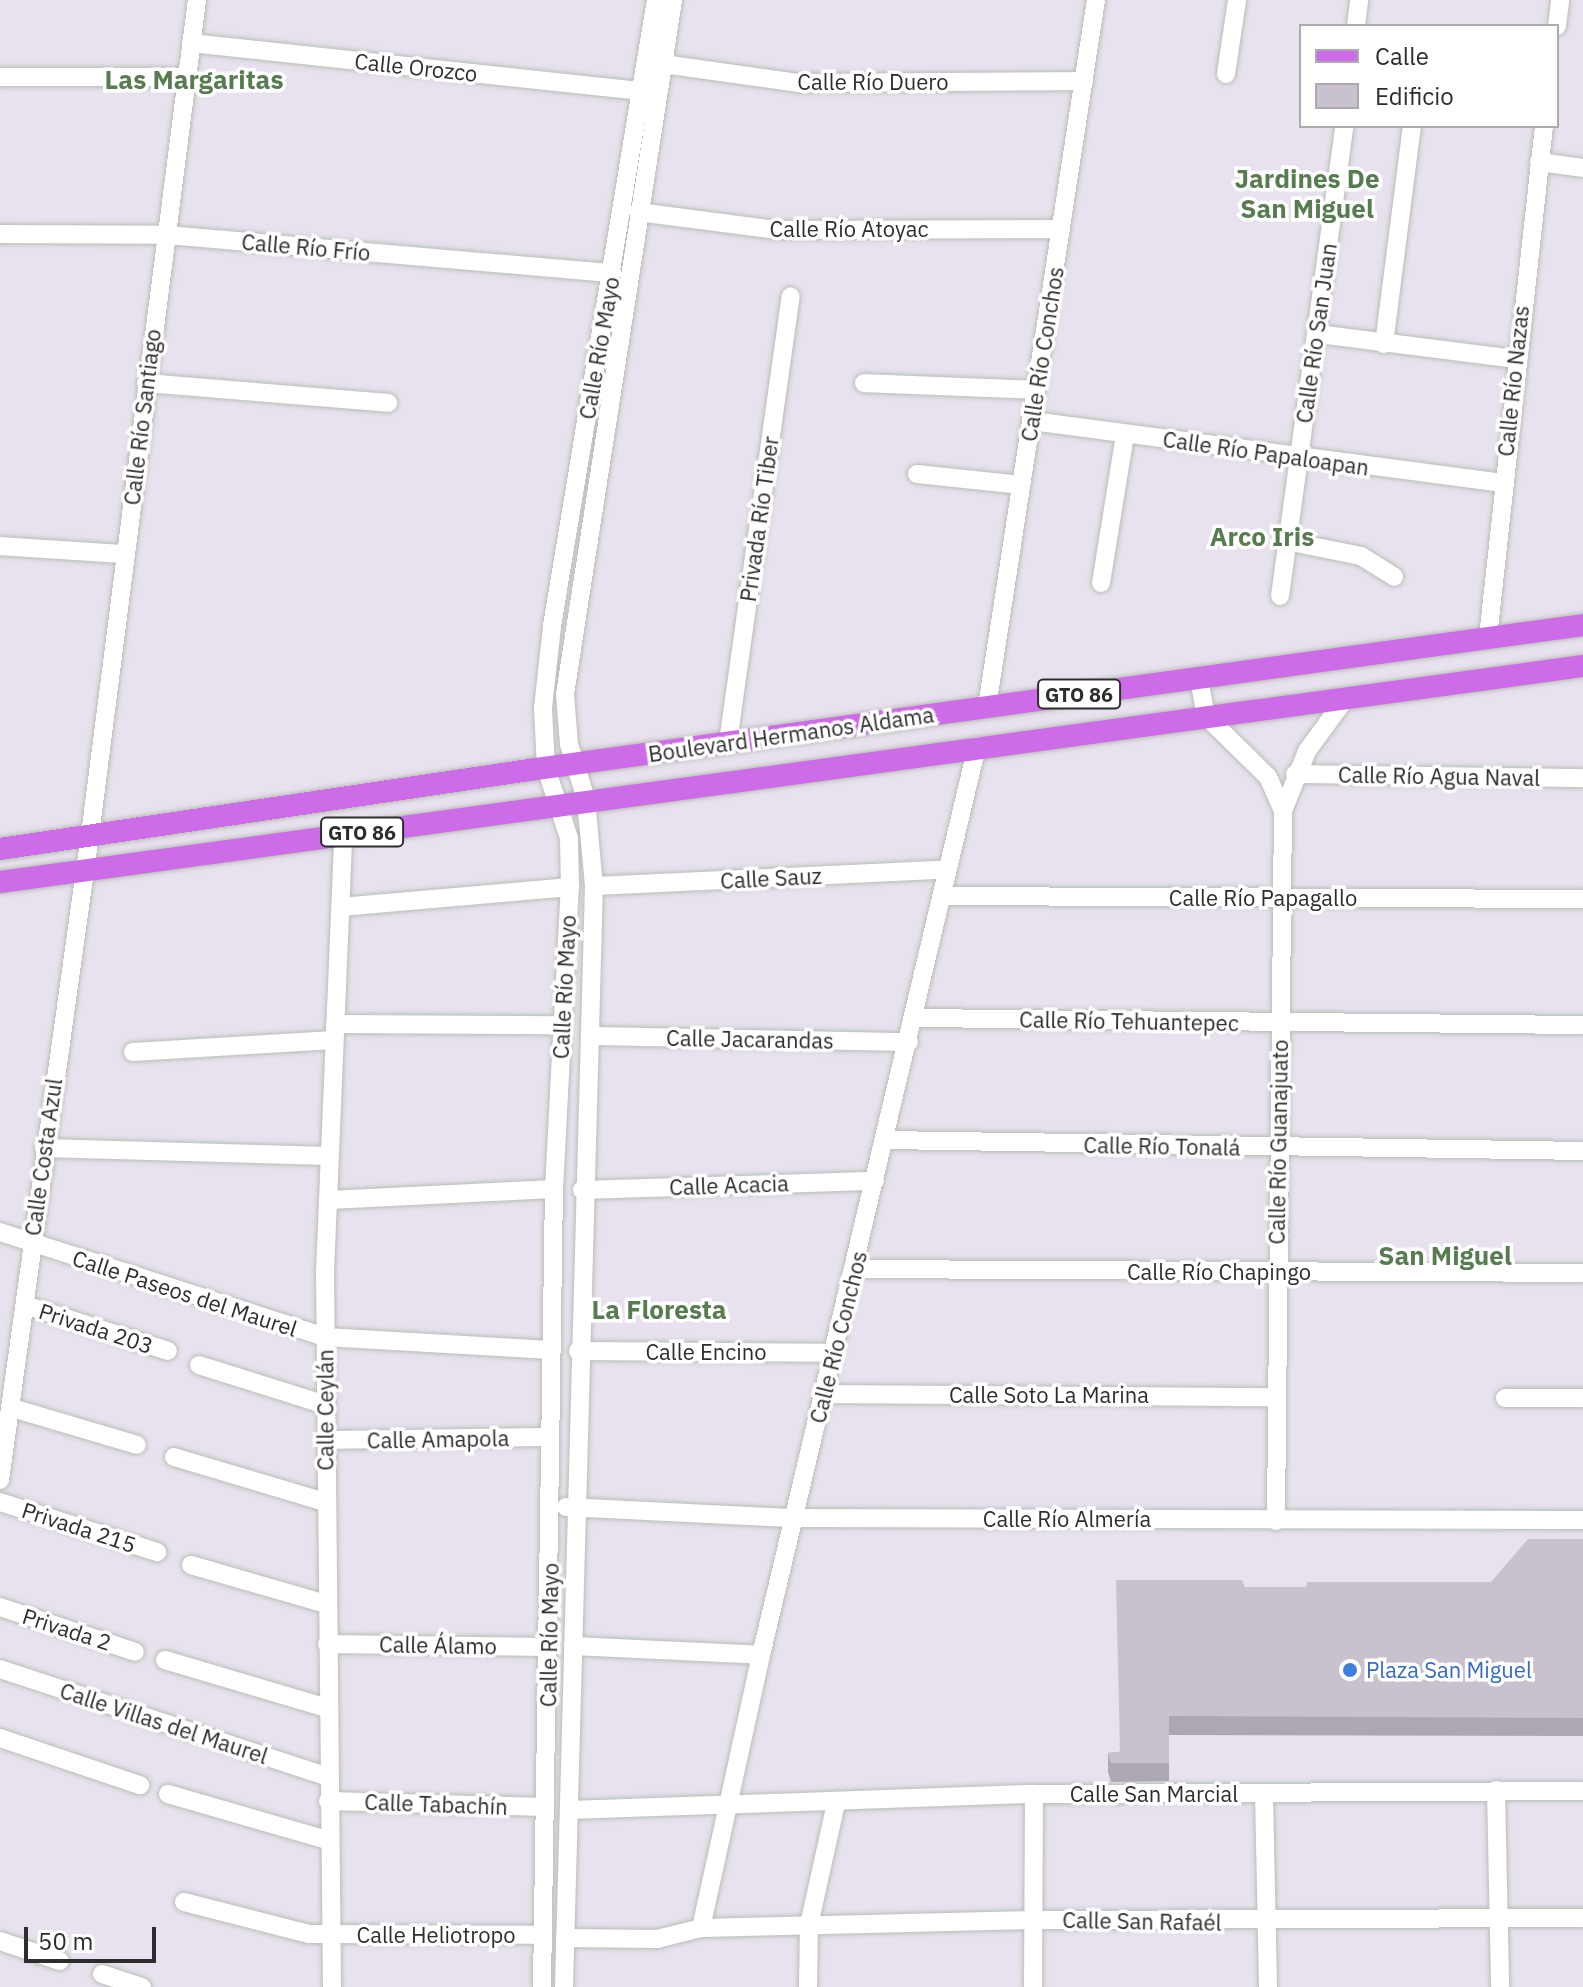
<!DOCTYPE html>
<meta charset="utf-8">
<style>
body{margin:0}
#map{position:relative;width:1583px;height:1987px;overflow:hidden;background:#e8e1ee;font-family:"IBM Plex Sans",sans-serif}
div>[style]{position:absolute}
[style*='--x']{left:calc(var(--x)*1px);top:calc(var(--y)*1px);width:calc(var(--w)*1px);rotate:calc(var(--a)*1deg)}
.roads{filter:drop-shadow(0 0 2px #b7c0b4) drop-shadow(0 0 2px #b7c0b4)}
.minor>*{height:18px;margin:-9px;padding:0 9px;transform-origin:9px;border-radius:9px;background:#fff}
.major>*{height:22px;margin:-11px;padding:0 11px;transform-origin:11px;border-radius:11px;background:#cd6be9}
.wall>*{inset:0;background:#ada7b1}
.building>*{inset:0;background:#c9c2ce}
.dots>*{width:22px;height:22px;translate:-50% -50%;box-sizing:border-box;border:4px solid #fff;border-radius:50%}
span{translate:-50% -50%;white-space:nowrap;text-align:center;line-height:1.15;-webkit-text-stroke:7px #fff;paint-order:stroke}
.shield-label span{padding:2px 6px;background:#fff;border:2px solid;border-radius:6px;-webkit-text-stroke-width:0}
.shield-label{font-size:20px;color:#2d2d2d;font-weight:700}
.street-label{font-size:22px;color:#2d2d2d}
.shop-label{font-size:22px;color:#366cbe}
.left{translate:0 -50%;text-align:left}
.quarter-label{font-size:26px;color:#577c50;font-weight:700}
.legend{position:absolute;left:1299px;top:24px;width:260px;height:104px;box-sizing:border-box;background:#fff;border:2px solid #ababab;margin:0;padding:10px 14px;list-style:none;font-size:24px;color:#2d2d2d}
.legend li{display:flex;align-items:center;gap:16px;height:40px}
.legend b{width:40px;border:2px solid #ababab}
.scale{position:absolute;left:24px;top:1927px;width:132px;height:36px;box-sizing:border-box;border:4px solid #2d2d2d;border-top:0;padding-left:10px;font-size:24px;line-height:28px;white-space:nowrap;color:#2d2d2d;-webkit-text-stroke:6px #fff;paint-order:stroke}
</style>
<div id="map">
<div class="roads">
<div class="minor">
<i style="--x:1356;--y:26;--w:26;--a:-83"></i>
<i style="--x:1557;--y:26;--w:26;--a:-83"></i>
<i style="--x:191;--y:43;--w:453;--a:6.1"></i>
<i style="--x:663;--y:64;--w:136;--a:8"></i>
<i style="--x:798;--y:83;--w:286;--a:-0.4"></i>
<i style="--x:1226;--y:74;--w:75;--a:-81.5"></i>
<i style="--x:0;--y:77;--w:187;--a:0"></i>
<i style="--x:1539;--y:162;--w:44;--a:7.8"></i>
<i style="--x:638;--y:212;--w:139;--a:7.4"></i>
<i style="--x:776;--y:230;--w:285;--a:-0.2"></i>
<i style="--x:0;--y:234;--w:167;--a:0.3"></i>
<i style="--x:167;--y:235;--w:447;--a:4.9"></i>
<i style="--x:1318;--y:334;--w:199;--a:7.2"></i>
<i style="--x:1384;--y:344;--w:220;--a:-82.7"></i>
<i style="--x:146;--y:383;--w:243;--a:4.7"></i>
<i style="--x:864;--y:383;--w:172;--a:2.3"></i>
<i style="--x:1032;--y:421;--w:473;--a:7.5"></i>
<i style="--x:917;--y:474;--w:105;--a:6"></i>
<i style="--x:1286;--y:541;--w:76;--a:11.3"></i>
<i style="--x:1361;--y:556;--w:39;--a:32"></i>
<i style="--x:0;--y:546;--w:125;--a:3.7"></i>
<i style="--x:1101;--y:583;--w:151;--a:-80.8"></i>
<i style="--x:1280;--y:596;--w:474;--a:-82.2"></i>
<i style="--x:1488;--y:637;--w:514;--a:-83.75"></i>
<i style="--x:1199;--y:678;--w:39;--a:80"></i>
<i style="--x:1206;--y:716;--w:87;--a:44.5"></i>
<i style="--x:1268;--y:777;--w:37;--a:66"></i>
<i style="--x:987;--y:707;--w:715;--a:-81.24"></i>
<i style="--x:728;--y:742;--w:450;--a:-82"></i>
<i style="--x:1295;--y:774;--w:288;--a:0.8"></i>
<i style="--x:594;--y:886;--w:354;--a:-2.7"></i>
<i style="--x:942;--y:896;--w:641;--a:0.27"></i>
<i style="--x:341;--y:907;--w:230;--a:-5"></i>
<i style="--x:914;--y:1018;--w:669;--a:0.6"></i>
<i style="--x:335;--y:1024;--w:226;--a:0.3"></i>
<i style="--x:590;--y:1036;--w:319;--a:1.1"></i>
<i style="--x:133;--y:1052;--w:201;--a:-3.4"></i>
<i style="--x:885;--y:1140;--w:698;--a:0.9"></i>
<i style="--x:44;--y:1148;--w:285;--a:1.6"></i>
<i style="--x:582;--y:1190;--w:293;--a:-1.8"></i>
<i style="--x:329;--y:1200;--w:225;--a:-2.8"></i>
<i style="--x:0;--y:1232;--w:342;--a:17.9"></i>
<i style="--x:325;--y:1337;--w:226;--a:3.3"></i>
<i style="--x:854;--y:1269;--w:729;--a:0.31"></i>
<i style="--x:25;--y:1305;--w:150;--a:17.8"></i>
<i style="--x:578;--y:1351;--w:255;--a:0.4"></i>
<i style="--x:199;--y:1365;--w:133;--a:17.5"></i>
<i style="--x:823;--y:1394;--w:453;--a:0.4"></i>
<i style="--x:1505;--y:1398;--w:78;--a:0"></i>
<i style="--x:12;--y:1408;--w:130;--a:16.5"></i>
<i style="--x:326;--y:1440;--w:224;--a:-0.8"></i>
<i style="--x:174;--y:1457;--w:158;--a:16.6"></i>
<i style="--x:0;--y:1480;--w:651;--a:-82.06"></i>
<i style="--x:90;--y:835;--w:842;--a:-82.7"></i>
<i style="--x:0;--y:1502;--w:165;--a:17.7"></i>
<i style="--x:566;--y:1507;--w:229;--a:2.8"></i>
<i style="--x:795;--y:1518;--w:788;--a:0.15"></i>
<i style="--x:1276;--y:1521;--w:710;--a:-89.44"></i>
<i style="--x:1283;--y:811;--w:65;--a:-68.2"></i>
<i style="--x:1307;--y:751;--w:64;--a:-53.8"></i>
<i style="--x:191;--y:1565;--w:141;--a:16.1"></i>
<i style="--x:0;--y:1607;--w:142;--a:18.4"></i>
<i style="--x:327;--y:1644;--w:222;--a:0.8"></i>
<i style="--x:573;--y:1646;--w:188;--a:2.7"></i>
<i style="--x:165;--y:1660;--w:169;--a:16.5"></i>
<i style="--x:0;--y:1669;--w:345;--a:18.2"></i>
<i style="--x:0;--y:1738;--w:148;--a:18.6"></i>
<i style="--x:1496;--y:1790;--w:197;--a:88.8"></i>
<i style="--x:168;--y:1794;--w:166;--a:16.1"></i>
<i style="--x:1264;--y:1794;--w:193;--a:88.8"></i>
<i style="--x:328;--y:1801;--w:217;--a:1.6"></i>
<i style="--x:569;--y:1810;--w:465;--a:-2"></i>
<i style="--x:1034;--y:1794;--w:549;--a:-0.31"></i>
<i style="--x:184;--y:1902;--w:129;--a:14.4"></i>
<i style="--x:309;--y:1934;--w:234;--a:0.2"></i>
<i style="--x:701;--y:1928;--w:280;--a:-77.6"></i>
<i style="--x:761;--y:1655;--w:934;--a:-76.63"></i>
<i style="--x:565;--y:1938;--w:92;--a:0.6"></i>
<i style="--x:657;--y:1939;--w:45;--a:-14"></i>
<i style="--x:701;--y:1928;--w:330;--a:-1.4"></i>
<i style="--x:1031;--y:1920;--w:552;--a:-0.21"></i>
<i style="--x:0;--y:1941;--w:63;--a:18.4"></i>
<i style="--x:102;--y:1974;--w:42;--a:18"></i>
<i style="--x:332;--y:1987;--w:715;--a:-90.56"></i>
<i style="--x:325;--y:1272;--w:438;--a:-87.6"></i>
<i style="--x:542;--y:1987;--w:798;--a:-89.14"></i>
<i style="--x:554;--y:1189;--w:302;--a:-87"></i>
<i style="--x:570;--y:887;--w:49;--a:-91.2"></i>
<i style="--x:569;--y:838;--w:74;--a:-108.2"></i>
<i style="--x:546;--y:768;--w:60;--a:-92.9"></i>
<i style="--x:543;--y:708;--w:82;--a:-83.7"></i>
<i style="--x:552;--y:626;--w:635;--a:-80.57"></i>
<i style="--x:564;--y:1987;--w:1101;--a:-88.44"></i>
<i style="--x:594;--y:886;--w:87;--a:-95.3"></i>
<i style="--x:586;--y:799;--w:58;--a:-107.2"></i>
<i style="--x:569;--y:744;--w:50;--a:-94.6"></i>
<i style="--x:565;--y:694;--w:702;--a:-81.15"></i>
<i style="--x:808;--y:1987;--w:62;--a:-89.1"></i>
<i style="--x:809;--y:1925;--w:125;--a:-77.5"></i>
<i style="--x:1033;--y:1987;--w:193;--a:-89.7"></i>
</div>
<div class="major">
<i style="--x:0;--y:849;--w:535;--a:-8.49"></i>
<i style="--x:529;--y:770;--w:1064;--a:-7.83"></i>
<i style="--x:0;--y:882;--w:1598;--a:-7.77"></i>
</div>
</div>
<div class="wall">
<i style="clip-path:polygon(1583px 1539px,1583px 1736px,1169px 1735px,1169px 1781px,1111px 1782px,1108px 1772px,1108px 1753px,1119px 1752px,1245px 1587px,1306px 1587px,1491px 1582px)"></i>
</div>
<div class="building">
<i style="clip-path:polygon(1528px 1539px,1583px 1539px,1583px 1718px,1169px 1716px,1169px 1763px,1111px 1763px,1108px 1753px,1120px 1752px,1116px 1580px,1242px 1580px,1245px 1587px,1306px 1587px,1307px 1582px,1491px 1582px)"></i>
</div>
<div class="dots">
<i style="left:1350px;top:1670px;background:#3f7fe0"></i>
</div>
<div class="shield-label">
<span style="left:1079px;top:694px">GTO 86</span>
<span style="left:362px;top:832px">GTO 86</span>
</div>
<div class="street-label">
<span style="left:416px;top:67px;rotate:6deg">Calle Orozco</span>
<span style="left:873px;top:82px">Calle Río Duero</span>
<span style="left:849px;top:229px">Calle Río Atoyac</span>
<span style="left:306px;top:247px;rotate:5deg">Calle Río Frío</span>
<span style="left:1316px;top:333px;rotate:-82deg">Calle Río San Juan</span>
<span style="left:599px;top:348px;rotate:-80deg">Calle Río Mayo</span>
<span style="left:1042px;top:354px;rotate:-81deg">Calle Río Conchos</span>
<span style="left:1513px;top:381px;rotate:-84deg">Calle Río Nazas</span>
<span style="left:142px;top:417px;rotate:-83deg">Calle Río Santiago</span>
<span style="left:1266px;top:453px;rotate:8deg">Calle Río Papaloapan</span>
<span style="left:759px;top:519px;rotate:-82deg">Privada Río Tiber</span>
<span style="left:791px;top:734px;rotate:-8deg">Boulevard Hermanos Aldama</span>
<span style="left:1439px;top:776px;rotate:1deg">Calle Río Agua Naval</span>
<span style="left:771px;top:878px;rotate:-3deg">Calle Sauz</span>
<span style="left:1263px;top:898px">Calle Río Papagallo</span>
<span style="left:564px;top:987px;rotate:-87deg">Calle Río Mayo</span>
<span style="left:1129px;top:1021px;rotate:1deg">Calle Río Tehuantepec</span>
<span style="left:750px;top:1039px;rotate:1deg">Calle Jacarandas</span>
<span style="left:1278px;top:1142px;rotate:-89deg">Calle Río Guanajuato</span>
<span style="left:1162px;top:1146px;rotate:1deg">Calle Río Tonalá</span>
<span style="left:43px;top:1157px;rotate:-82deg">Calle Costa Azul</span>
<span style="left:729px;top:1185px;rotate:-2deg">Calle Acacia</span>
<span style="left:1219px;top:1272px">Calle Río Chapingo</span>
<span style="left:185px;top:1293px;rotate:18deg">Calle Paseos del Maurel</span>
<span style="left:96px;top:1328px;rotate:18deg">Privada 203</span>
<span style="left:838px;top:1337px;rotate:-76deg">Calle Río Conchos</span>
<span style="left:706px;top:1352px">Calle Encino</span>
<span style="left:1049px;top:1395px">Calle Soto La Marina</span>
<span style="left:325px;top:1410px;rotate:-90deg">Calle Ceylán</span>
<span style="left:438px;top:1439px;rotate:-1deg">Calle Amapola</span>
<span style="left:1067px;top:1519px">Calle Río Almería</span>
<span style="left:79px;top:1527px;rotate:18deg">Privada 215</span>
<span style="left:67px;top:1629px;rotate:18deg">Privada 2</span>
<span style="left:549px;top:1635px;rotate:-89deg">Calle Río Mayo</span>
<span style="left:438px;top:1645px;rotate:1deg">Calle Álamo</span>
<span style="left:164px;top:1723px;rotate:18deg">Calle Villas del Maurel</span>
<span style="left:1154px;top:1794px">Calle San Marcial</span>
<span style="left:436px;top:1804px;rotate:2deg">Calle Tabachín</span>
<span style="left:1142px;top:1921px;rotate:1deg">Calle San Rafaél</span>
<span style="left:436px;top:1935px">Calle Heliotropo</span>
</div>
<div class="shop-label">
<span class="left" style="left:1366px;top:1670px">Plaza San Miguel</span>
</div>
<div class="quarter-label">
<span style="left:194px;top:80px">Las Margaritas</span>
<span style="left:1307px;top:194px">Jardines De<br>San Miguel</span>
<span style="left:1262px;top:537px">Arco Iris</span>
<span style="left:1445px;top:1256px">San Miguel</span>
<span style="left:659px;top:1310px">La Floresta</span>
</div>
<ul class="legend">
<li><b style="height:10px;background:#cd6be9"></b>Calle</li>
<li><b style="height:22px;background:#c9c2ce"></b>Edificio</li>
</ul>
<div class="scale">50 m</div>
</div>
